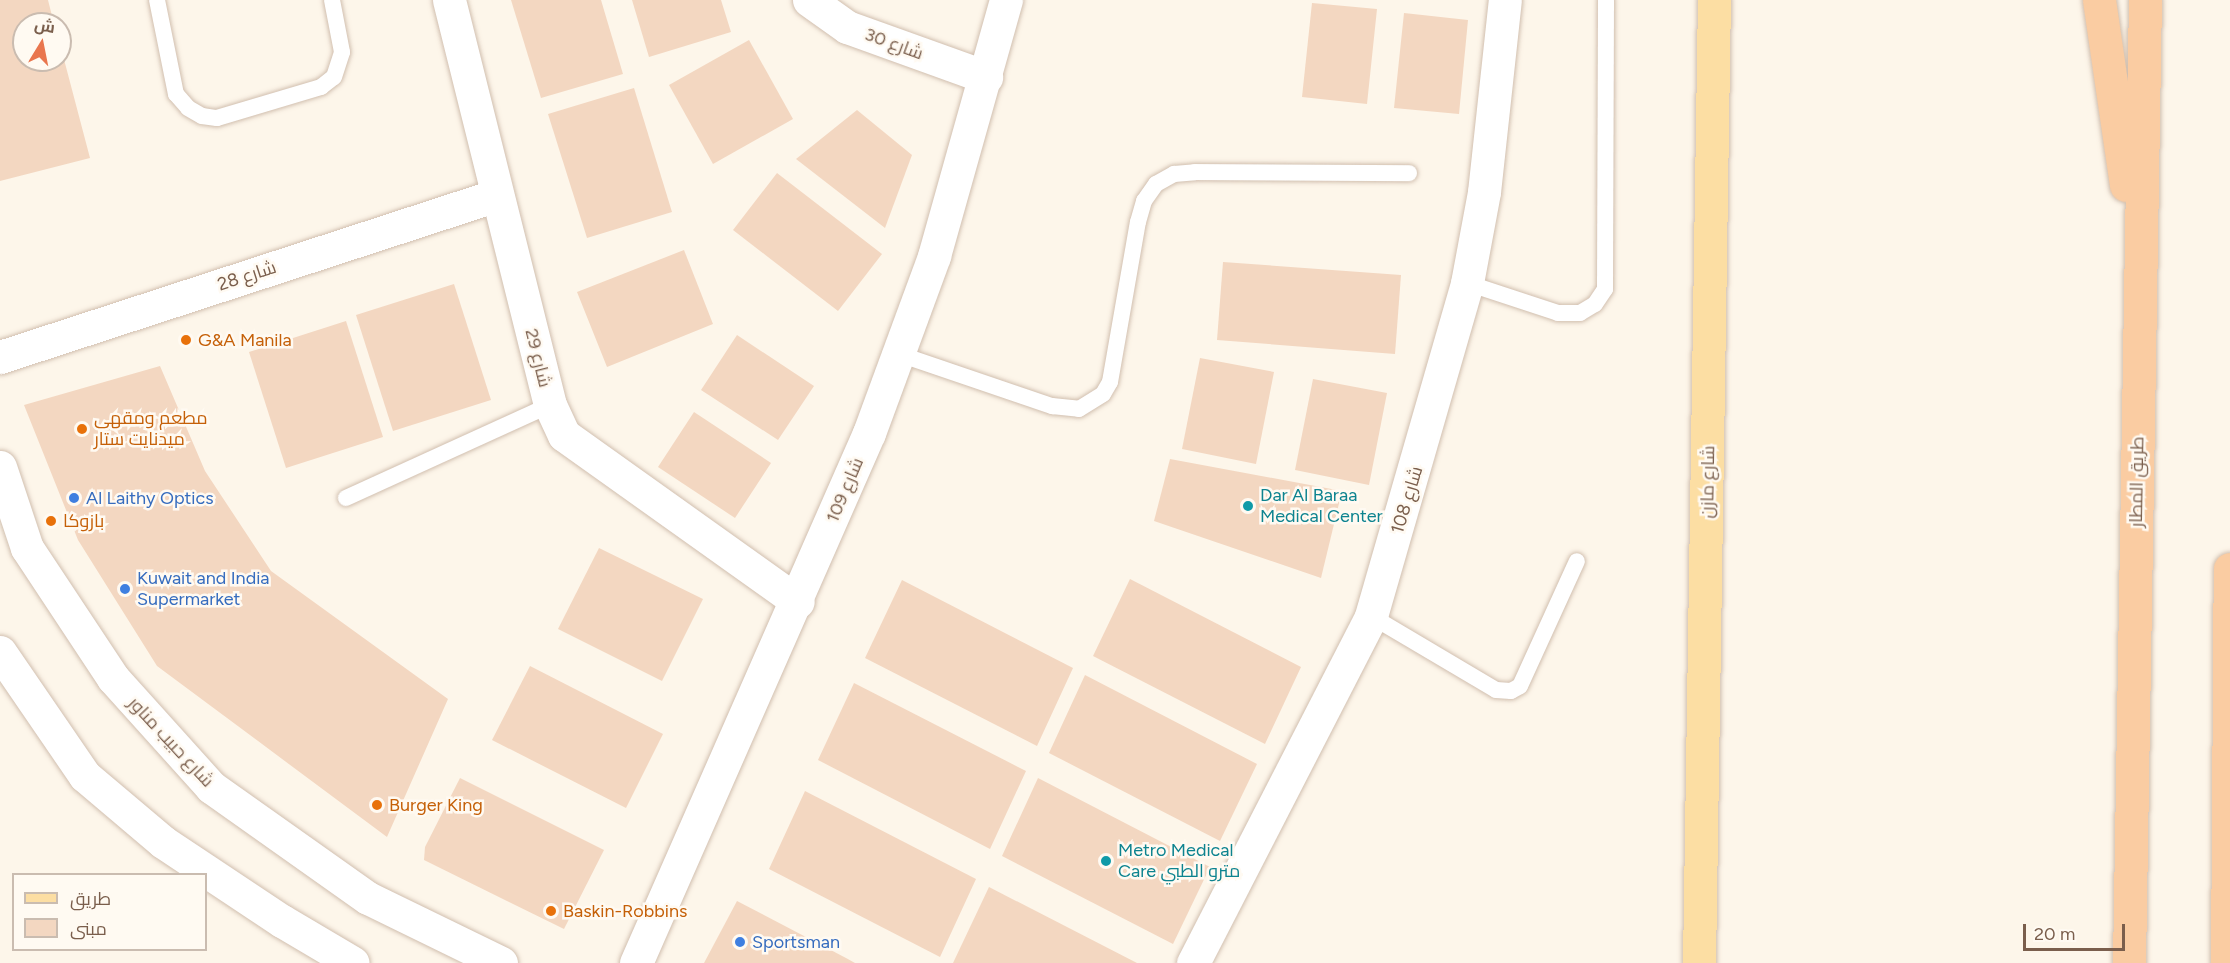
<!DOCTYPE html>
<meta charset="utf-8">
<style>
body{margin:0}
#map{position:relative;width:2230px;height:963px;overflow:hidden;background:#fdf6ea;font-family:Figtree,Cairo,sans-serif}
div>[style]{position:absolute}
[style*='--x']{left:calc(var(--x)*1px);top:calc(var(--y)*1px);width:calc(var(--w)*1px);rotate:calc(var(--a)*1deg)}
.building>*{inset:0;background:#f3d7c1}
.roads{filter:drop-shadow(0 0 2px #d1bfaf) drop-shadow(0 0 2px #d1bfaf)}
.service>*{height:16px;margin:-8px;padding:0 8px;transform-origin:8px;border-radius:8px;background:#fff}
.minor>*{height:33px;margin:-16.5px;padding:0 16.5px;transform-origin:16.5px;border-radius:16.5px;background:#fff}
.tertiary>*{height:33px;margin:-16.5px;padding:0 16.5px;transform-origin:16.5px;border-radius:16.5px;background:#fff}
.primary>*{height:33px;margin:-16.5px;padding:0 16.5px;transform-origin:16.5px;border-radius:16.5px;background:#fcdea3}
.trunk>*{height:33px;margin:-16.5px;padding:0 16.5px;transform-origin:16.5px;border-radius:16.5px;background:#facca2}
.dots>*{width:16px;height:16px;translate:-50% -50%;box-sizing:border-box;border:3px solid #fffaf2;border-radius:50%}
span{translate:-50% -50%;white-space:nowrap;text-align:center;line-height:1.15;-webkit-text-stroke:5px #fffaf2;paint-order:stroke}
.street-label{font-size:18px;color:#7a5e4c}
.food-label{font-size:18px;color:#c56008}
.left{translate:0 -50%;text-align:left}
.culture-label{font-size:18px;color:#0d838f}
.shop-label{font-size:18px;color:#366cbe}
.legend{position:absolute;left:12px;top:873px;width:195px;height:78px;box-sizing:border-box;background:#fffaf2;border:2px solid #cabcb0;margin:0;padding:8px 10px;list-style:none;font-size:18px;color:#7a5e4c}
.legend li{display:flex;align-items:center;gap:12px;height:30px}
.legend b{width:30px;border:2px solid #cabcb0}
.north{position:absolute;left:12px;top:12px;width:60px;height:60px;box-sizing:border-box;background:#fffaf2;border:2px solid #cabcb0;border-radius:50%;rotate:10deg;font-size:16px;font-weight:700;line-height:24px;text-align:center;color:#7a5e4c}
.north::after{content:'';display:block;margin:auto;width:21px;height:27px;background:#e9764e;clip-path:polygon(50% 0,100% 100%,50% 72%,0 100%)}
.scale{position:absolute;left:2023px;top:924px;width:102px;height:27px;box-sizing:border-box;border:3px solid #7a5e4c;border-top:0;padding-left:8px;font-size:18px;line-height:21px;white-space:nowrap;color:#7a5e4c;-webkit-text-stroke:4px #fffaf2;paint-order:stroke}
</style>
<div id="map">
<div class="building">
<i style="clip-path:polygon(0 0,48px 0,54px 24px,24px 24px,24px 60px,60px 60px,61px 48px,90px 158px,0 181px)"></i>
<i style="clip-path:polygon(511px 0,601px 0,623px 74px,541px 98px)"></i>
<i style="clip-path:polygon(632px 0,721px 0,731px 32px,649px 57px)"></i>
<i style="clip-path:polygon(1312px 3px,1377px 9px,1367px 104px,1302px 97px)"></i>
<i style="clip-path:polygon(1404px 13px,1468px 20px,1459px 114px,1394px 108px)"></i>
<i style="clip-path:polygon(749px 40px,793px 119px,713px 164px,669px 85px)"></i>
<i style="clip-path:polygon(634px 88px,672px 212px,587px 238px,548px 114px)"></i>
<i style="clip-path:polygon(857px 110px,912px 155px,885px 228px,796px 159px)"></i>
<i style="clip-path:polygon(777px 173px,882px 254px,838px 311px,733px 230px)"></i>
<i style="clip-path:polygon(684px 250px,713px 324px,607px 367px,577px 292px)"></i>
<i style="clip-path:polygon(1223px 262px,1401px 275px,1395px 354px,1217px 340px)"></i>
<i style="clip-path:polygon(454px 284px,491px 400px,393px 431px,356px 315px)"></i>
<i style="clip-path:polygon(346px 321px,383px 437px,286px 468px,249px 352px)"></i>
<i style="clip-path:polygon(737px 335px,814px 386px,778px 440px,701px 390px)"></i>
<i style="clip-path:polygon(1200px 358px,1274px 372px,1256px 464px,1182px 449px)"></i>
<i style="clip-path:polygon(160px 366px,205px 471px,271px 571px,448px 699px,387px 837px,157px 666px,78px 540px,24px 405px)"></i>
<i style="clip-path:polygon(1313px 379px,1387px 393px,1369px 485px,1295px 470px)"></i>
<i style="clip-path:polygon(694px 412px,771px 463px,735px 518px,658px 467px)"></i>
<i style="clip-path:polygon(1170px 459px,1342px 491px,1321px 578px,1154px 521px)"></i>
<i style="clip-path:polygon(599px 548px,703px 599px,662px 681px,558px 629px)"></i>
<i style="clip-path:polygon(1130px 579px,1301px 667px,1265px 744px,1093px 656px)"></i>
<i style="clip-path:polygon(902px 580px,1073px 668px,1037px 746px,865px 658px)"></i>
<i style="clip-path:polygon(530px 666px,663px 734px,626px 808px,492px 740px)"></i>
<i style="clip-path:polygon(1085px 675px,1257px 764px,1220px 841px,1049px 753px)"></i>
<i style="clip-path:polygon(854px 683px,1026px 771px,990px 849px,818px 760px)"></i>
<i style="clip-path:polygon(460px 778px,604px 850px,564px 929px,424px 860px,425px 847px)"></i>
<i style="clip-path:polygon(1038px 778px,1210px 867px,1173px 944px,1002px 856px)"></i>
<i style="clip-path:polygon(805px 791px,976px 879px,940px 957px,769px 869px)"></i>
<i style="clip-path:polygon(989px 887px,1137px 963px,953px 963px)"></i>
<i style="clip-path:polygon(737px 901px,846px 958px,855px 963px,704px 963px)"></i>
</div>
<div class="roads">
<div class="service">
<i style="--x:157;--y:0;--w:96;--a:78.6"></i>
<i style="--x:176;--y:94;--w:18;--a:49"></i>
<i style="--x:188;--y:108;--w:16;--a:30"></i>
<i style="--x:202;--y:116;--w:15;--a:8"></i>
<i style="--x:217;--y:118;--w:109;--a:-16.6"></i>
<i style="--x:321;--y:87;--w:16;--a:-38"></i>
<i style="--x:334;--y:77;--w:26;--a:-72"></i>
<i style="--x:342;--y:52;--w:53;--a:-100.9"></i>
<i style="--x:1467;--y:283;--w:96;--a:18.2"></i>
<i style="--x:1558;--y:313;--w:22;--a:0"></i>
<i style="--x:1580;--y:313;--w:17;--a:-31"></i>
<i style="--x:1595;--y:304;--w:18;--a:-56"></i>
<i style="--x:1605;--y:289;--w:289;--a:-89.8"></i>
<i style="--x:899;--y:354;--w:162;--a:18.8"></i>
<i style="--x:1052;--y:406;--w:27;--a:6"></i>
<i style="--x:1079;--y:409;--w:28;--a:-32"></i>
<i style="--x:1103;--y:394;--w:14;--a:-60"></i>
<i style="--x:1110;--y:382;--w:162;--a:-80.1"></i>
<i style="--x:1138;--y:222;--w:22;--a:-74"></i>
<i style="--x:1144;--y:201;--w:21;--a:-55"></i>
<i style="--x:1156;--y:184;--w:21;--a:-29"></i>
<i style="--x:1174;--y:174;--w:21;--a:-5"></i>
<i style="--x:1195;--y:172;--w:214;--a:0.3"></i>
<i style="--x:346;--y:498;--w:224;--a:-24.5"></i>
<i style="--x:1371;--y:616;--w:145;--a:30.6"></i>
<i style="--x:1496;--y:690;--w:15;--a:4"></i>
<i style="--x:1511;--y:691;--w:10;--a:-29"></i>
<i style="--x:1520;--y:686;--w:137;--a:-65.5"></i>
</div>
<div class="minor">
<i style="--x:449;--y:0;--w:417;--a:76"></i>
<i style="--x:550;--y:405;--w:33;--a:65"></i>
<i style="--x:564;--y:435;--w:287;--a:35.5"></i>
<i style="--x:809;--y:0;--w:47;--a:35.4"></i>
<i style="--x:847;--y:27;--w:148;--a:19.8"></i>
<i style="--x:0;--y:357;--w:520;--a:-18.05"></i>
<i style="--x:636;--y:963;--w:579;--a:-66.27"></i>
<i style="--x:869;--y:433;--w:189;--a:-69.8"></i>
<i style="--x:934;--y:256;--w:266;--a:-74.3"></i>
<i style="--x:1193;--y:963;--w:390;--a:-62.8"></i>
<i style="--x:1371;--y:616;--w:347;--a:-73.9"></i>
<i style="--x:1467;--y:283;--w:93;--a:-79.4"></i>
<i style="--x:1484;--y:192;--w:193;--a:-83.8"></i>
</div>
<div class="tertiary">
<i style="--x:0;--y:467;--w:85;--a:71.6"></i>
<i style="--x:27;--y:548;--w:156;--a:56.5"></i>
<i style="--x:113;--y:678;--w:147;--a:48"></i>
<i style="--x:211;--y:787;--w:192;--a:35.3"></i>
<i style="--x:368;--y:898;--w:148;--a:26"></i>
<i style="--x:0;--y:652;--w:150;--a:55.6"></i>
<i style="--x:85;--y:776;--w:102;--a:40.2"></i>
<i style="--x:163;--y:842;--w:143;--a:33.6"></i>
<i style="--x:282;--y:921;--w:82;--a:30.6"></i>
</div>
<div class="primary">
<i style="--x:1699;--y:963;--w:963;--a:-89.11"></i>
</div>
<div class="trunk">
<i style="--x:2099;--y:0;--w:187;--a:81.7"></i>
<i style="--x:2129;--y:963;--w:963;--a:-89.05"></i>
<i style="--x:2227;--y:963;--w:394;--a:-89.6"></i>
</div>
</div>
<div class="dots">
<i style="left:186px;top:340px;background:#e8710a"></i>
<i style="left:82px;top:429px;background:#e8710a"></i>
<i style="left:74px;top:498px;background:#3f7fe0"></i>
<i style="left:1248px;top:506px;background:#0f9aa8"></i>
<i style="left:51px;top:521px;background:#e8710a"></i>
<i style="left:125px;top:589px;background:#3f7fe0"></i>
<i style="left:377px;top:805px;background:#e8710a"></i>
<i style="left:1106px;top:861px;background:#0f9aa8"></i>
<i style="left:551px;top:911px;background:#e8710a"></i>
<i style="left:740px;top:942px;background:#3f7fe0"></i>
</div>
<div class="street-label">
<span style="left:894px;top:44px;rotate:20deg">شارع 30</span>
<span style="left:247px;top:276px;rotate:-18deg">شارع 28</span>
<span style="left:538px;top:358px;rotate:76deg">شارع 29</span>
<span style="left:1708px;top:482px;rotate:-89deg">شارع مازن</span>
<span style="left:2137px;top:482px;rotate:-89deg">طريق المطار</span>
<span style="left:845px;top:490px;rotate:-67deg">شارع 109</span>
<span style="left:1407px;top:500px;rotate:-73deg">شارع 108</span>
<span style="left:171px;top:742px;rotate:47deg">شارع حبيب مناور</span>
</div>
<div class="food-label">
<span class="left" style="left:198px;top:340px">G&amp;A Manila</span>
<span class="left" style="left:94px;top:429px">مطعم ومقهى<br>ميدنايت ستار</span>
<span class="left" style="left:63px;top:521px">بازوكا</span>
<span class="left" style="left:389px;top:805px">Burger King</span>
<span class="left" style="left:563px;top:911px">Baskin-Robbins</span>
</div>
<div class="culture-label">
<span class="left" style="left:1260px;top:506px">Dar Al Baraa<br>Medical Center</span>
<span class="left" style="left:1118px;top:861px">Metro Medical<br>Care مترو الطبي</span>
</div>
<div class="shop-label">
<span class="left" style="left:86px;top:498px">Al Laithy Optics</span>
<span class="left" style="left:137px;top:589px">Kuwait and India<br>Supermarket</span>
<span class="left" style="left:752px;top:942px">Sportsman</span>
</div>
<ul class="legend">
<li><b style="height:8px;background:#fcdea3"></b>طريق</li>
<li><b style="height:16px;background:#f3d7c1"></b>مبنى</li>
</ul>
<div class="north">ش</div>
<div class="scale">20 m</div>
</div>
